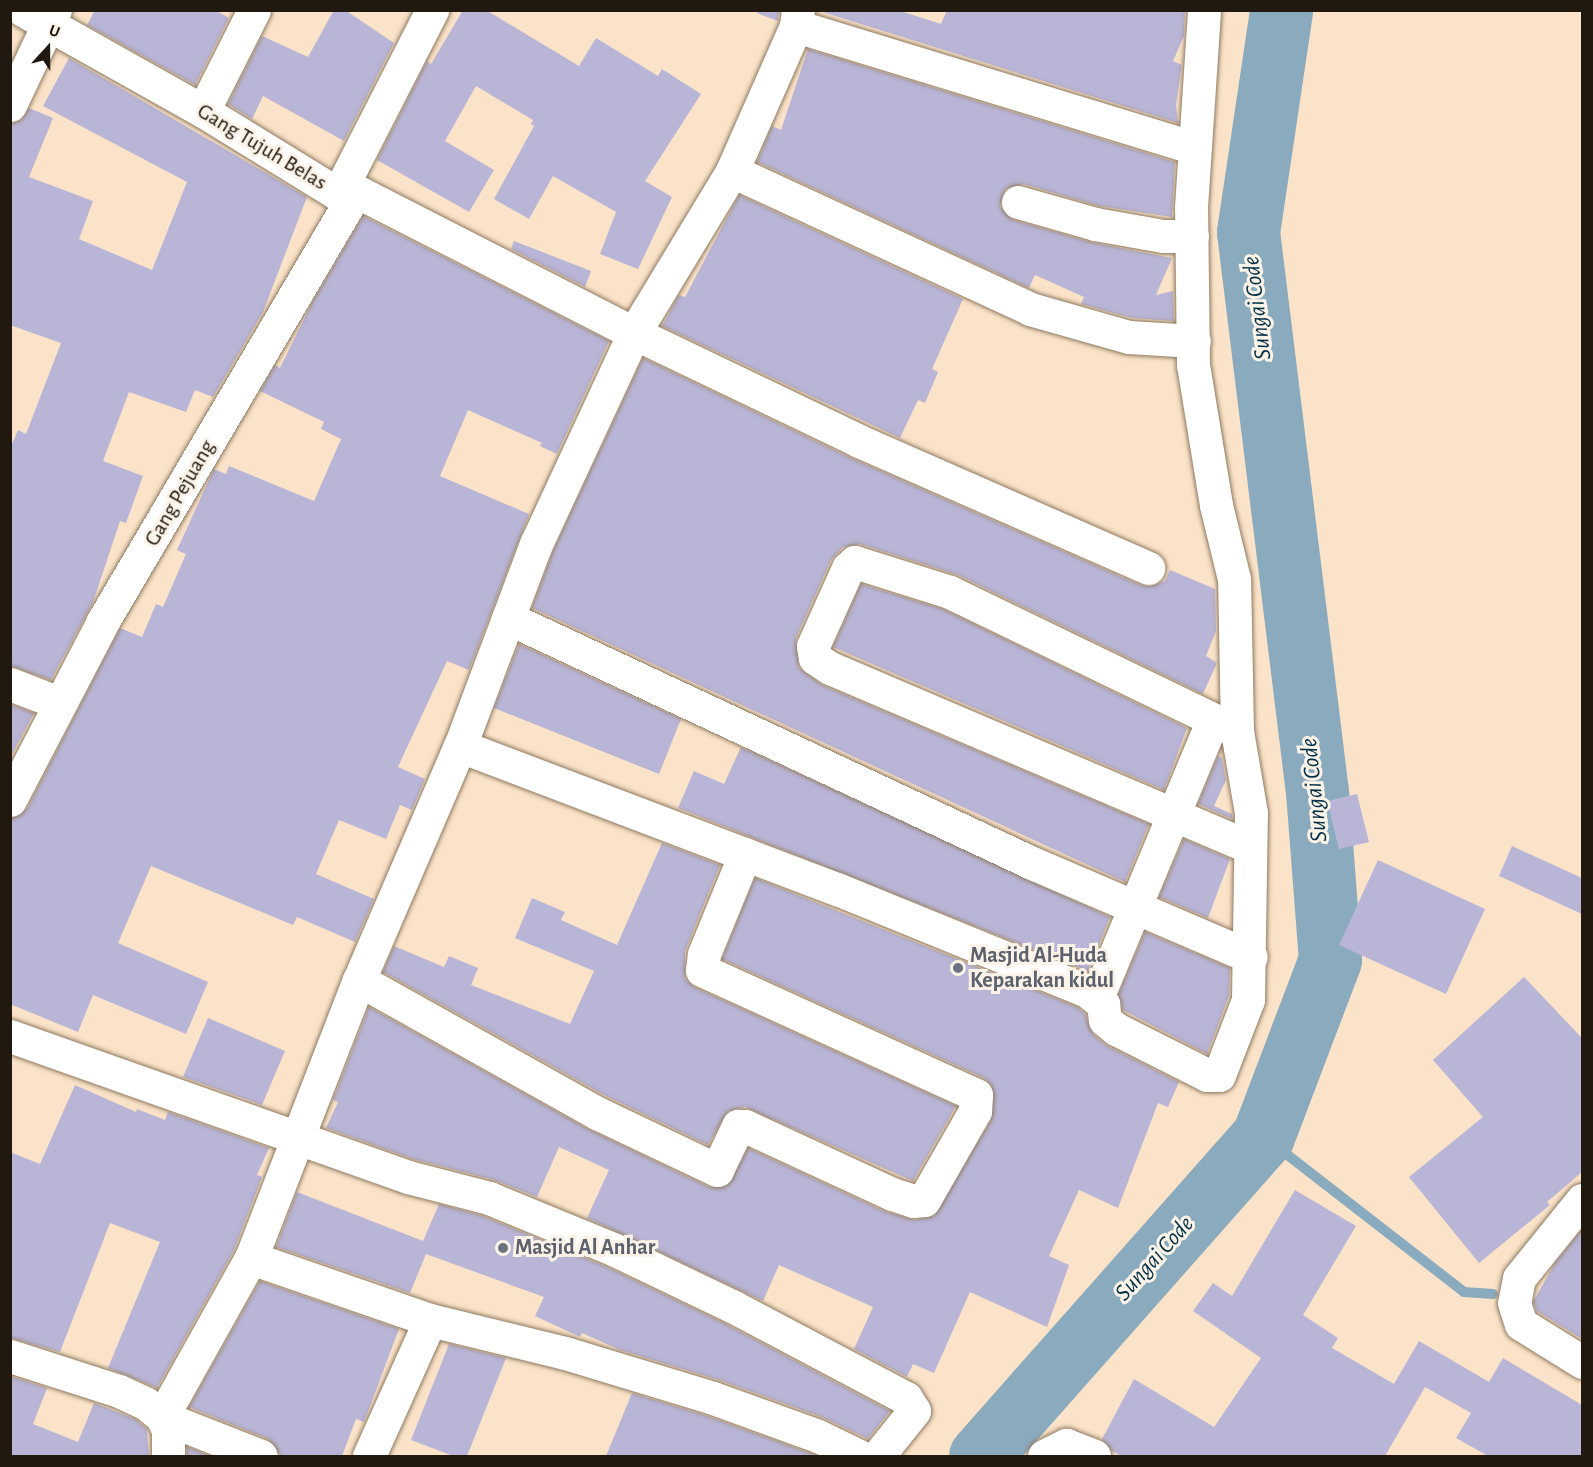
<!DOCTYPE html>
<style>
body{margin:0}
#map{position:relative;width:1593px;height:1467px;overflow:hidden;background:#fae3c8;font-family:"Alegreya Sans",sans-serif}
div>[style]{position:absolute}
[style*='--x']{left:calc(var(--x)*1px);top:calc(var(--y)*1px);width:calc(var(--w)*1px);rotate:calc(var(--a)*1deg)}
.stream>*{height:10px;margin:-5px;padding:0 5px;transform-origin:5px;border-radius:5px;background:#8aaabe}
.river>*{height:63px;margin:-31.5px;padding:0 31.5px;transform-origin:31.5px;border-radius:31.5px;background:#8aaabe}
.building>*{inset:0;background:#b9b5d6}
.roads{filter:drop-shadow(0 0 2px #8e7960) drop-shadow(0 0 2px #8e7960)}
.minor>*{height:33px;margin:-16.5px;padding:0 16.5px;transform-origin:16.5px;border-radius:16.5px;background:#fff}
.dots>*{width:16px;height:16px;translate:-50% -50%;box-sizing:border-box;border:3px solid #fcf3e8;border-radius:50%}
span{translate:-50% -50%;white-space:nowrap;text-align:center;line-height:1.15;-webkit-text-stroke:6px #fcf3e8;paint-order:stroke}
.street-label{font-size:22px;color:#21190f}
.worship-label{font-size:22px;color:#5b616d;font-weight:700}
.left{translate:0 -50%;text-align:left}
.water-label{font-size:24px;color:#043248;font-style:italic}
.frame{position:absolute;inset:0;border:12px solid #21190f;pointer-events:none}
.north{position:absolute;left:18px;top:18px;width:60px;height:60px;-webkit-text-stroke:4px #fcf3e8;paint-order:stroke;rotate:21deg;font-size:16px;font-weight:700;line-height:24px;text-align:center;color:#21190f}
.north::after{content:'';display:block;margin:auto;width:21px;height:27px;background:#21190f;clip-path:polygon(50% 0,100% 100%,50% 72%,0 100%)}
</style>
<div id="map">
<div class="stream">
<i style="--x:1263;--y:1136;--w:254;--a:37.8"></i>
<i style="--x:1464;--y:1292;--w:29;--a:4"></i>
</div>
<div class="river">
<i style="--x:980;--y:1456;--w:427;--a:-48.5"></i>
<i style="--x:1263;--y:1136;--w:188;--a:-69.2"></i>
<i style="--x:1330;--y:960;--w:169;--a:-94.4"></i>
<i style="--x:1317;--y:792;--w:564;--a:-97.02"></i>
<i style="--x:1248;--y:232;--w:224;--a:-81.5"></i>
</div>
<div class="building">
<i style="clip-path:polygon(95px 10px,215px 10px,229px 18px,195px 85px,87px 25px)"></i>
<i style="clip-path:polygon(334px 10px,345px 10px,394px 43px,344px 141px,263px 96px,252px 119px,228px 104px,262px 36px,308px 57px)"></i>
<i style="clip-path:polygon(463px 10px,486px 10px,579px 66px,596px 38px,658px 76px,662px 69px,701px 94px,645px 181px,672px 197px,638px 269px,600px 254px,616px 212px,553px 176px,529px 219px,494px 199px,534px 126px,531px 124px,533px 120px,476px 86px,445px 141px,494px 170px,469px 212px,377px 160px,427px 61px,431px 64px)"></i>
<i style="clip-path:polygon(758px 10px,779px 10px,778px 21px,757px 13px)"></i>
<i style="clip-path:polygon(816px 10px,897px 10px,941px 24px,947px 10px,1185px 10px,1184px 36px,1173px 61px,1182px 65px,1176px 105px,1178px 123px)"></i>
<i style="clip-path:polygon(808px 49px,1175px 162px,1172px 217px,1099px 206px,1023px 184px,1005px 189px,1000px 206px,1013px 220px,1090px 242px,1172px 258px,1156px 295px,1173px 291px,1174px 321px,1132px 318px,1081px 304px,1084px 297px,1035px 275px,1029px 288px,757px 162px,772px 126px,781px 130px)"></i>
<i style="clip-path:polygon(69px 58px,307px 197px,263px 312px,213px 397px,195px 390px,186px 412px,129px 392px,103px 461px,143px 476px,126px 523px,120px 521px,93px 602px,51px 680px,10px 666px,10px 449px,18px 430px,26px 434px,61px 343px,10px 325px,10px 124px,21px 120px,29px 108px,53px 118px,29px 177px,93px 201px,79px 239px,152px 270px,187px 182px,43px 106px)"></i>
<i style="clip-path:polygon(739px 195px,963px 299px,932px 369px,938px 372px,925px 403px,918px 400px,900px 438px,662px 326px,679px 295px,685px 297px)"></i>
<i style="clip-path:polygon(363px 216px,609px 341px,557px 454px,540px 446px,542px 443px,468px 410px,440px 476px,529px 514px,469px 670px,447px 661px,398px 767px,425px 779px,412px 810px,400px 805px,386px 839px,339px 820px,316px 874px,374px 899px,355px 942px,297px 917px,293px 925px,151px 866px,118px 943px,208px 982px,186px 1034px,93px 995px,78px 1032px,10px 1004px,10px 819px,27px 809px,120px 628px,142px 637px,156px 604px,163px 607px,186px 554px,177px 550px,214px 469px,226px 474px,229px 466px,314px 501px,341px 439px,321px 429px,324px 422px,260px 391px,275px 365px,280px 368px,312px 303px)"></i>
<i style="clip-path:polygon(514px 241px,591px 271px,585px 287px,511px 249px)"></i>
<i style="clip-path:polygon(643px 358px,851px 458px,1140px 585px,1151px 586px,1165px 581px,1170px 570px,1215px 589px,1216px 631px,1206px 656px,1217px 663px,1203px 694px,958px 575px,860px 544px,843px 547px,831px 560px,796px 638px,799px 668px,822px 685px,1149px 824px,1125px 882px,532px 608px,553px 551px)"></i>
<i style="clip-path:polygon(861px 584px,943px 609px,1187px 728px,1164px 790px,833px 647px)"></i>
<i style="clip-path:polygon(519px 644px,681px 719px,659px 774px,494px 708px)"></i>
<i style="clip-path:polygon(10px 704px,34px 713px,10px 758px)"></i>
<i style="clip-path:polygon(741px 747px,1110px 917px,1088px 971px,678px 808px,694px 771px,724px 784px)"></i>
<i style="clip-path:polygon(1218px 756px,1222px 758px,1226px 780px,1214px 806px,1232px 814px,1232px 819px,1198px 804px)"></i>
<i style="clip-path:polygon(1357px 794px,1369px 842px,1339px 849px,1327px 801px)"></i>
<i style="clip-path:polygon(1184px 839px,1230px 859px,1208px 918px,1159px 897px)"></i>
<i style="clip-path:polygon(662px 843px,720px 865px,685px 951px,685px 978px,694px 987px,956px 1106px,913px 1181px,745px 1107px,728px 1111px,708px 1145px,606px 1096px,383px 972px,394px 946px,444px 967px,449px 956px,478px 968px,471px 985px,570px 1024px,594px 971px,515px 938px,532px 898px,565px 912px,561px 920px,617px 945px)"></i>
<i style="clip-path:polygon(1512px 846px,1582px 878px,1582px 914px,1499px 876px)"></i>
<i style="clip-path:polygon(1378px 860px,1485px 909px,1446px 994px,1339px 945px)"></i>
<i style="clip-path:polygon(755px 878px,1077px 1007px,1085px 1014px,1093px 1034px,1104px 1044px,1179px 1082px,1168px 1107px,1158px 1103px,1118px 1208px,1079px 1190px,1049px 1256px,1069px 1265px,1047px 1327px,970px 1292px,934px 1373px,913px 1364px,907px 1377px,854px 1349px,873px 1307px,779px 1265px,763px 1301px,587px 1218px,609px 1170px,559px 1147px,537px 1197px,494px 1180px,413px 1159px,326px 1128px,338px 1102px,333px 1100px,369px 1007px,588px 1129px,709px 1187px,728px 1185px,748px 1148px,886px 1212px,914px 1220px,934px 1216px,991px 1120px,992px 1086px,984px 1078px,722px 959px)"></i>
<i style="clip-path:polygon(1145px 932px,1230px 968px,1229px 996px,1207px 1054px,1123px 1010px,1118px 995px)"></i>
<i style="clip-path:polygon(1524px 977px,1582px 1038px,1582px 1172px,1547px 1202px,1550px 1205px,1479px 1263px,1409px 1177px,1483px 1117px,1433px 1060px)"></i>
<i style="clip-path:polygon(208px 1018px,285px 1051px,262px 1105px,183px 1077px)"></i>
<i style="clip-path:polygon(75px 1085px,136px 1112px,137px 1109px,165px 1120px,168px 1112px,269px 1148px,257px 1175px,262px 1177px,234px 1250px,157px 1388px,108px 1368px,160px 1242px,110px 1223px,60px 1352px,10px 1338px,10px 1152px,40px 1164px)"></i>
<i style="clip-path:polygon(1295px 1190px,1356px 1226px,1303px 1315px,1338px 1338px,1332px 1348px,1394px 1384px,1419px 1341px,1489px 1382px,1503px 1358px,1582px 1405px,1582px 1456px,1488px 1456px,1456px 1438px,1471px 1413px,1425px 1387px,1385px 1456px,1121px 1456px,1112px 1451px,1102px 1439px,1134px 1379px,1214px 1427px,1261px 1358px,1193px 1311px,1213px 1283px,1232px 1296px)"></i>
<i style="clip-path:polygon(297px 1192px,423px 1241px,439px 1204px,483px 1216px,607px 1267px,724px 1323px,890px 1411px,868px 1439px,824px 1418px,719px 1380px,620px 1350px,582px 1333px,580px 1337px,535px 1316px,544px 1297px,426px 1254px,410px 1293px,276px 1247px)"></i>
<i style="clip-path:polygon(1582px 1229px,1582px 1339px,1537px 1311px,1533px 1302px,1555px 1263px)"></i>
<i style="clip-path:polygon(260px 1281px,399px 1329px,367px 1414px,364px 1422px,356px 1419px,342px 1456px,281px 1456px,268px 1439px,189px 1407px)"></i>
<i style="clip-path:polygon(449px 1344px,506px 1358px,467px 1456px,453px 1456px,411px 1440px)"></i>
<i style="clip-path:polygon(10px 1376px,47px 1388px,33px 1424px,78px 1442px,94px 1403px,135px 1419px,147px 1429px,149px 1456px,10px 1456px)"></i>
<i style="clip-path:polygon(632px 1393px,707px 1416px,815px 1455px,606px 1456px)"></i>
<i style="clip-path:polygon(187px 1447px,211px 1456px,187px 1456px)"></i>
</div>
<div class="roads">
<div class="minor">
<i style="--x:23;--y:10;--w:206;--a:29.3"></i>
<i style="--x:203;--y:111;--w:158;--a:31.6"></i>
<i style="--x:338;--y:194;--w:18;--a:-9"></i>
<i style="--x:356;--y:191;--w:312;--a:27.1"></i>
<i style="--x:634;--y:333;--w:250;--a:25.6"></i>
<i style="--x:859;--y:441;--w:316;--a:23.7"></i>
<i style="--x:796;--y:26;--w:416;--a:17"></i>
<i style="--x:10;--y:105;--w:105;--a:-64.7"></i>
<i style="--x:203;--y:111;--w:113;--a:-63.2"></i>
<i style="--x:732;--y:171;--w:328;--a:24.8"></i>
<i style="--x:1030;--y:309;--w:103;--a:15.8"></i>
<i style="--x:1129;--y:337;--w:65;--a:3.5"></i>
<i style="--x:338;--y:194;--w:207;--a:-62.9"></i>
<i style="--x:1018;--y:202;--w:80;--a:15.9"></i>
<i style="--x:1095;--y:224;--w:69;--a:10"></i>
<i style="--x:1163;--y:236;--w:29;--a:0"></i>
<i style="--x:508;--y:618;--w:578;--a:25.06"></i>
<i style="--x:1032;--y:863;--w:238;--a:23.2"></i>
<i style="--x:10;--y:684;--w:53;--a:21.2"></i>
<i style="--x:1237;--y:731;--w:319;--a:-154.2"></i>
<i style="--x:950;--y:592;--w:100;--a:-162.5"></i>
<i style="--x:855;--y:562;--w:9;--a:139"></i>
<i style="--x:848;--y:568;--w:85;--a:114.2"></i>
<i style="--x:813;--y:646;--w:12;--a:81"></i>
<i style="--x:815;--y:658;--w:18;--a:34"></i>
<i style="--x:830;--y:668;--w:454;--a:23.1"></i>
<i style="--x:460;--y:746;--w:403;--a:20.8"></i>
<i style="--x:837;--y:889;--w:270;--a:22.2"></i>
<i style="--x:1087;--y:991;--w:21;--a:39"></i>
<i style="--x:1103;--y:1004;--w:16;--a:83"></i>
<i style="--x:1105;--y:1020;--w:14;--a:39"></i>
<i style="--x:1116;--y:1029;--w:102;--a:26.8"></i>
<i style="--x:1207;--y:1075;--w:12;--a:0"></i>
<i style="--x:1219;--y:1075;--w:80;--a:-68.9"></i>
<i style="--x:1248;--y:1000;--w:187;--a:-89.1"></i>
<i style="--x:1251;--y:813;--w:83;--a:-99.7"></i>
<i style="--x:1237;--y:731;--w:152;--a:-91.1"></i>
<i style="--x:1234;--y:579;--w:76;--a:-103.7"></i>
<i style="--x:1216;--y:505;--w:142;--a:-99.3"></i>
<i style="--x:1193;--y:365;--w:158;--a:-90.7"></i>
<i style="--x:1191;--y:207;--w:197;--a:-86.2"></i>
<i style="--x:10;--y:800;--w:202;--a:-62.5"></i>
<i style="--x:103;--y:621;--w:499;--a:-59.5"></i>
<i style="--x:359;--y:980;--w:273;--a:29.2"></i>
<i style="--x:597;--y:1113;--w:133;--a:25.4"></i>
<i style="--x:717;--y:1170;--w:49;--a:-64.5"></i>
<i style="--x:738;--y:1126;--w:7;--a:0"></i>
<i style="--x:745;--y:1126;--w:162;--a:24.8"></i>
<i style="--x:892;--y:1194;--w:22;--a:18"></i>
<i style="--x:913;--y:1201;--w:11;--a:-5"></i>
<i style="--x:924;--y:1200;--w:103;--a:-60.2"></i>
<i style="--x:975;--y:1111;--w:16;--a:-86"></i>
<i style="--x:976;--y:1095;--w:301;--a:-155.5"></i>
<i style="--x:702;--y:970;--w:16;--a:-83"></i>
<i style="--x:704;--y:954;--w:108;--a:-67.7"></i>
<i style="--x:1097;--y:998;--w:301;--a:-67.4"></i>
<i style="--x:10;--y:1036;--w:422;--a:19.5"></i>
<i style="--x:408;--y:1177;--w:84;--a:14.5"></i>
<i style="--x:489;--y:1198;--w:136;--a:22.4"></i>
<i style="--x:615;--y:1250;--w:130;--a:25.6"></i>
<i style="--x:732;--y:1306;--w:197;--a:27.9"></i>
<i style="--x:906;--y:1398;--w:15;--a:58"></i>
<i style="--x:914;--y:1411;--w:58;--a:128.7"></i>
<i style="--x:1582;--y:1200;--w:100;--a:128.9"></i>
<i style="--x:1519;--y:1278;--w:25;--a:101"></i>
<i style="--x:1514;--y:1303;--w:22;--a:72"></i>
<i style="--x:1521;--y:1324;--w:72;--a:31.9"></i>
<i style="--x:251;--y:1258;--w:189;--a:19.1"></i>
<i style="--x:10;--y:1356;--w:114;--a:17.8"></i>
<i style="--x:119;--y:1391;--w:29;--a:25"></i>
<i style="--x:145;--y:1403;--w:22;--a:39"></i>
<i style="--x:162;--y:1417;--w:106;--a:21.5"></i>
<i style="--x:168;--y:1456;--w:26;--a:-90"></i>
<i style="--x:168;--y:1430;--w:14;--a:-115"></i>
<i style="--x:162;--y:1417;--w:182;--a:-60.8"></i>
<i style="--x:251;--y:1258;--w:298;--a:-68.8"></i>
<i style="--x:359;--y:980;--w:255;--a:-66.7"></i>
<i style="--x:460;--y:746;--w:216;--a:-69.4"></i>
<i style="--x:536;--y:544;--w:233;--a:-65.1"></i>
<i style="--x:634;--y:333;--w:189;--a:-58.8"></i>
<i style="--x:732;--y:171;--w:158;--a:-66.2"></i>
<i style="--x:796;--y:26;--w:16;--a:-83"></i>
<i style="--x:369;--y:1456;--w:149;--a:-65.8"></i>
<i style="--x:430;--y:1320;--w:139;--a:13.7"></i>
<i style="--x:565;--y:1353;--w:155;--a:16.9"></i>
<i style="--x:713;--y:1398;--w:112;--a:19.9"></i>
<i style="--x:818;--y:1436;--w:46;--a:26"></i>
<i style="--x:1044;--y:1456;--w:25;--a:-27"></i>
<i style="--x:1066;--y:1445;--w:30;--a:21"></i>
</div>
</div>
<div class="dots">
<i style="left:958px;top:968px;background:#6b7280"></i>
<i style="left:503px;top:1248px;background:#6b7280"></i>
</div>
<div class="street-label">
<span style="left:262px;top:147px;rotate:31deg">Gang Tujuh Belas</span>
<span style="left:180px;top:493px;rotate:-60deg">Gang Pejuang</span>
</div>
<div class="worship-label">
<span class="left" style="left:970px;top:968px">Masjid Al-Huda<br>Keparakan kidul</span>
<span class="left" style="left:515px;top:1248px">Masjid Al Anhar</span>
</div>
<div class="water-label">
<span style="left:1258px;top:308px;rotate:-97deg">Sungai Code</span>
<span style="left:1315px;top:790px;rotate:-96deg">Sungai Code</span>
<span style="left:1155px;top:1259px;rotate:-48deg">Sungai Code</span>
</div>
<div class="frame"></div>
<div class="north">U</div>
</div>
